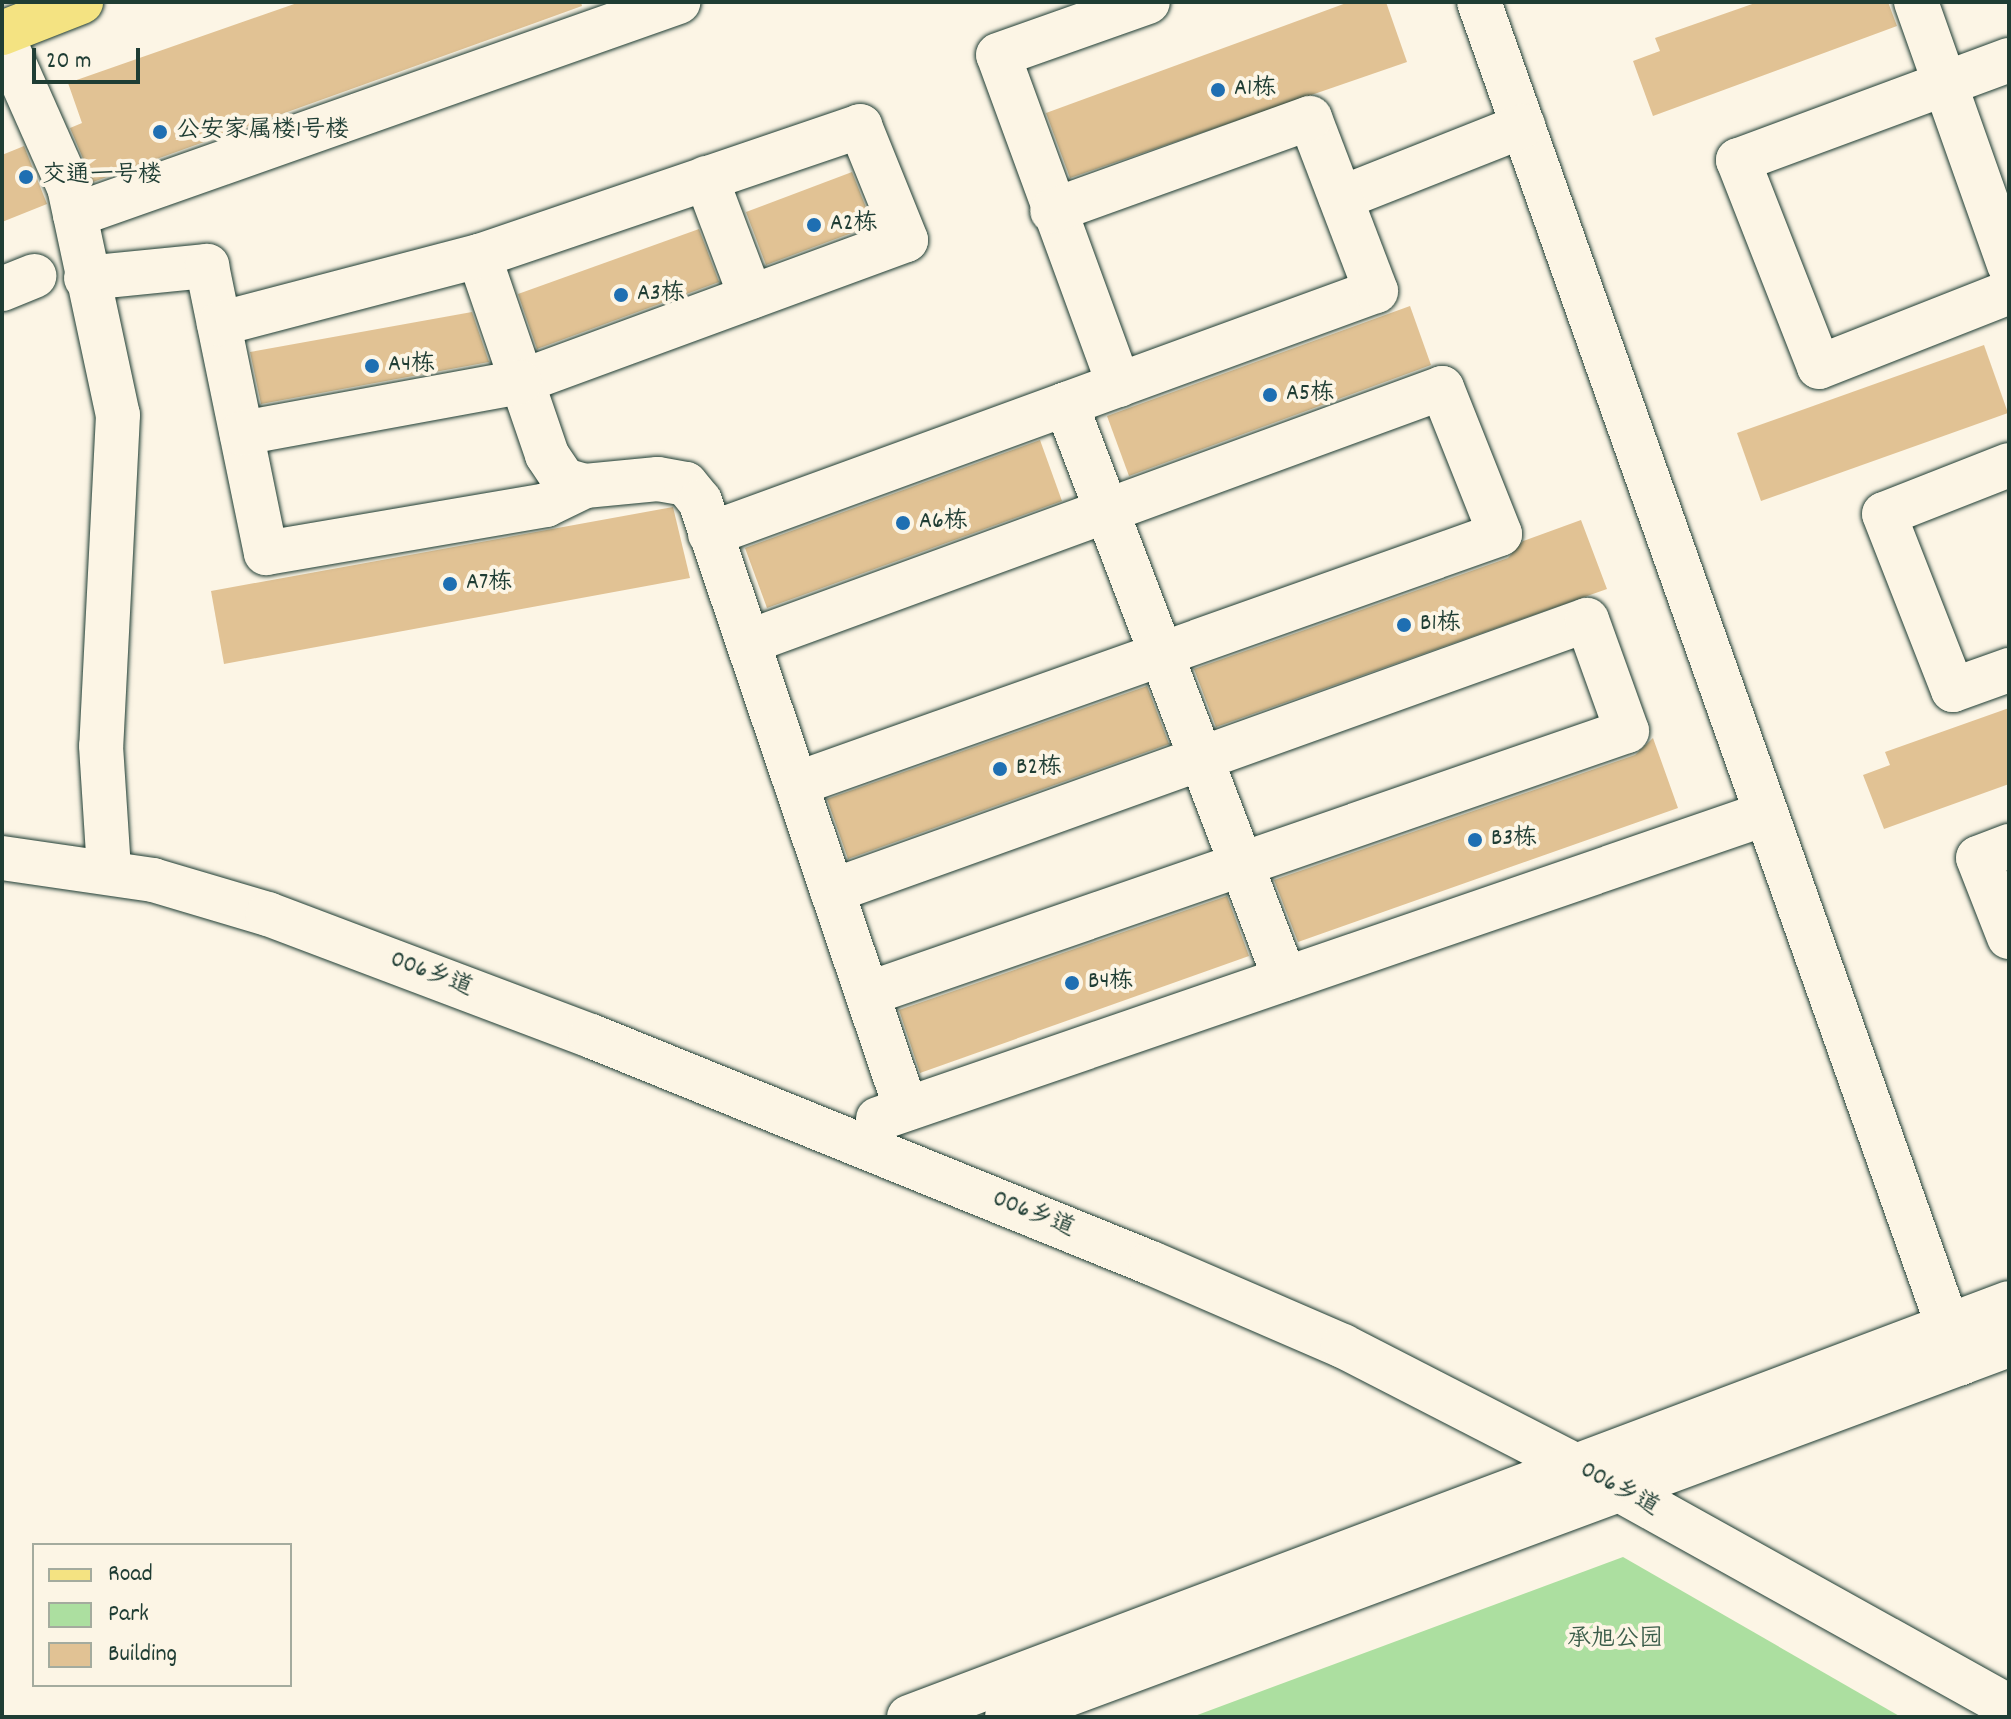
<!DOCTYPE html>
<meta charset="utf-8">
<style>
body{margin:0}
#map{position:relative;width:2011px;height:1719px;overflow:hidden;background:#fcf5e5;font-family:Dekko,"LXGW WenKai TC",sans-serif}
div>[style]{position:absolute}
[style*='--x']{left:calc(var(--x)*1px);top:calc(var(--y)*1px);width:calc(var(--w)*1px);rotate:calc(var(--a)*1deg)}
.green>*{inset:0;background:#acdfa0}
.building>*{inset:0;background:#e1c294}
.roads{filter:drop-shadow(0 0 2px #1f3d34) drop-shadow(0 0 2px #1f3d34)}
.minor>*{height:44px;margin:-22px;padding:0 22px;transform-origin:22px;border-radius:22px;background:#fcf5e5}
.major>*{height:44px;margin:-22px;padding:0 22px;transform-origin:22px;border-radius:22px;background:#f4e382}
.dots>*{width:22px;height:22px;translate:-50% -50%;box-sizing:border-box;border:4px solid #fcf5e5;border-radius:50%}
span{translate:-50% -50%;white-space:nowrap;text-align:center;line-height:1.15;-webkit-text-stroke:8px #fcf5e5;paint-order:stroke}
.poi-label{font-size:24px;color:#1f3d34}
.left{translate:0 -50%;text-align:left}
.street-label{font-size:24px;color:#1f3d34}
.park-label{font-size:24px;color:#3b5d4a}
.frame{position:absolute;inset:0;border:4px solid #1f3d34;pointer-events:none}
.legend{position:absolute;left:32px;top:1543px;width:260px;height:144px;box-sizing:border-box;background:#fcf5e5;border:2px solid #a4ab9e;margin:0;padding:10px 14px;list-style:none;font-size:24px;color:#1f3d34}
.legend li{display:flex;align-items:center;gap:16px;height:40px}
.legend b{width:40px;border:2px solid #a4ab9e}
.scale{position:absolute;left:32px;top:48px;width:108px;height:36px;box-sizing:border-box;border:4px solid #1f3d34;border-top:0;padding-left:10px;font-size:24px;line-height:28px;white-space:nowrap;color:#1f3d34;-webkit-text-stroke:6px #fcf5e5;paint-order:stroke}
</style>
<div id="map">
<div class="green">
<i style="clip-path:polygon(1623px 1557px,1901px 1717px,1192px 1717px)"></i>
</div>
<div class="building">
<i style="clip-path:polygon(300px 2px,581px 2px,582px 6px,93px 182px,70px 128px,82px 123px,68px 83px)"></i>
<i style="clip-path:polygon(1349px 2px,1386px 2px,1407px 62px,1070px 178px,1046px 113px)"></i>
<i style="clip-path:polygon(1758px 2px,1888px 2px,1897px 26px,1653px 116px,1633px 61px,1660px 51px,1655px 38px)"></i>
<i style="clip-path:polygon(24px 146px,47px 204px,2px 222px,2px 155px)"></i>
<i style="clip-path:polygon(852px 172px,873px 225px,766px 265px,746px 212px)"></i>
<i style="clip-path:polygon(699px 229px,719px 282px,537px 349px,518px 294px)"></i>
<i style="clip-path:polygon(1410px 306px,1431px 365px,1129px 476px,1107px 416px)"></i>
<i style="clip-path:polygon(472px 312px,489px 362px,261px 404px,250px 352px)"></i>
<i style="clip-path:polygon(1984px 345px,2008px 413px,1761px 501px,1737px 433px)"></i>
<i style="clip-path:polygon(1040px 440px,1062px 501px,767px 608px,745px 548px)"></i>
<i style="clip-path:polygon(673px 507px,690px 578px,224px 664px,211px 591px)"></i>
<i style="clip-path:polygon(1581px 520px,1607px 589px,1216px 727px,1194px 669px,1508px 558px,1523px 541px)"></i>
<i style="clip-path:polygon(1147px 686px,1169px 744px,848px 859px,827px 799px)"></i>
<i style="clip-path:polygon(2009px 708px,2009px 784px,1884px 829px,1863px 775px,1890px 765px,1885px 752px)"></i>
<i style="clip-path:polygon(1653px 738px,1678px 808px,1298px 942px,1274px 880px,1635px 755px)"></i>
<i style="clip-path:polygon(1227px 896px,1249px 956px,920px 1073px,899px 1010px)"></i>
</div>
<div class="roads">
<div class="minor">
<i style="--x:1479;--y:2;--w:1444;--a:70.5"></i>
<i style="--x:1916;--y:2;--w:279;--a:70.5"></i>
<i style="--x:2;--y:36;--w:165;--a:66.1"></i>
<i style="--x:69;--y:187;--w:233;--a:77.9"></i>
<i style="--x:118;--y:415;--w:331;--a:92.9"></i>
<i style="--x:101;--y:746;--w:125;--a:86.3"></i>
<i style="--x:2009;--y:60;--w:289;--a:159.7"></i>
<i style="--x:1738;--y:160;--w:222;--a:68.6"></i>
<i style="--x:1819;--y:367;--w:204;--a:-21.5"></i>
<i style="--x:706;--y:178;--w:127;--a:69.3"></i>
<i style="--x:1341;--y:198;--w:196;--a:-21.6"></i>
<i style="--x:75;--y:215;--w:640;--a:-19.45"></i>
<i style="--x:479;--y:256;--w:210;--a:71.1"></i>
<i style="--x:547;--y:455;--w:30;--a:56"></i>
<i style="--x:564;--y:480;--w:22;--a:16"></i>
<i style="--x:585;--y:486;--w:73;--a:-5.5"></i>
<i style="--x:658;--y:479;--w:28;--a:10"></i>
<i style="--x:686;--y:484;--w:22;--a:51"></i>
<i style="--x:700;--y:501;--w:642;--a:71.28"></i>
<i style="--x:86;--y:278;--w:122;--a:-5.7"></i>
<i style="--x:207;--y:266;--w:293;--a:78.4"></i>
<i style="--x:266;--y:553;--w:284;--a:-9.7"></i>
<i style="--x:546;--y:505;--w:43;--a:-26"></i>
<i style="--x:2;--y:289;--w:35;--a:-22"></i>
<i style="--x:219;--y:324;--w:269;--a:-14.7"></i>
<i style="--x:479;--y:256;--w:403;--a:-18.8"></i>
<i style="--x:860;--y:126;--w:123;--a:68"></i>
<i style="--x:906;--y:240;--w:411;--a:159.8"></i>
<i style="--x:520;--y:382;--w:283;--a:169.6"></i>
<i style="--x:1119;--y:385;--w:351;--a:-110.1"></i>
<i style="--x:998;--y:55;--w:159;--a:-19.5"></i>
<i style="--x:1066;--y:404;--w:615;--a:69.15"></i>
<i style="--x:2009;--y:465;--w:134;--a:158.6"></i>
<i style="--x:1884;--y:514;--w:189;--a:68.6"></i>
<i style="--x:1953;--y:690;--w:59;--a:-19.7"></i>
<i style="--x:710;--y:534;--w:709;--a:-20.05"></i>
<i style="--x:1376;--y:291;--w:185;--a:-110.9"></i>
<i style="--x:1310;--y:118;--w:274;--a:160.2"></i>
<i style="--x:748;--y:642;--w:739;--a:-20.1"></i>
<i style="--x:1442;--y:388;--w:157;--a:68.3"></i>
<i style="--x:1500;--y:534;--w:747;--a:160.45"></i>
<i style="--x:2009;--y:846;--w:33;--a:159"></i>
<i style="--x:1978;--y:858;--w:85;--a:68.6"></i>
<i style="--x:2;--y:858;--w:153;--a:8.3"></i>
<i style="--x:153;--y:880;--w:120;--a:16.5"></i>
<i style="--x:268;--y:914;--w:345;--a:20.7"></i>
<i style="--x:591;--y:1036;--w:604;--a:22.07"></i>
<i style="--x:1151;--y:1263;--w:209;--a:23.4"></i>
<i style="--x:1343;--y:1346;--w:259;--a:27.2"></i>
<i style="--x:1573;--y:1464;--w:499;--a:29.1"></i>
<i style="--x:832;--y:891;--w:802;--a:-19.75"></i>
<i style="--x:1587;--y:620;--w:118;--a:70.2"></i>
<i style="--x:1627;--y:731;--w:804;--a:160.91"></i>
<i style="--x:878;--y:1119;--w:938;--a:-18.98"></i>
<i style="--x:909;--y:1717;--w:1175;--a:-20.62"></i>
<i style="--x:1007;--y:1717;--w:1069;--a:-20.37"></i>
</div>
<div class="major">
<i style="--x:2;--y:33;--w:85;--a:-21.4"></i>
</div>
</div>
<div class="dots">
<i style="left:1218px;top:90px;background:#1f6fb2"></i>
<i style="left:160px;top:132px;background:#1f6fb2"></i>
<i style="left:26px;top:177px;background:#1f6fb2"></i>
<i style="left:814px;top:225px;background:#1f6fb2"></i>
<i style="left:621px;top:295px;background:#1f6fb2"></i>
<i style="left:372px;top:366px;background:#1f6fb2"></i>
<i style="left:1270px;top:395px;background:#1f6fb2"></i>
<i style="left:903px;top:523px;background:#1f6fb2"></i>
<i style="left:450px;top:584px;background:#1f6fb2"></i>
<i style="left:1404px;top:625px;background:#1f6fb2"></i>
<i style="left:1000px;top:769px;background:#1f6fb2"></i>
<i style="left:1475px;top:840px;background:#1f6fb2"></i>
<i style="left:1072px;top:983px;background:#1f6fb2"></i>
</div>
<div class="poi-label">
<span class="left" style="left:1234px;top:90px">A1栋</span>
<span class="left" style="left:176px;top:132px">公安家属楼1号楼</span>
<span class="left" style="left:42px;top:177px">交通一号楼</span>
<span class="left" style="left:830px;top:225px">A2栋</span>
<span class="left" style="left:637px;top:295px">A3栋</span>
<span class="left" style="left:388px;top:366px">A4栋</span>
<span class="left" style="left:1286px;top:395px">A5栋</span>
<span class="left" style="left:919px;top:523px">A6栋</span>
<span class="left" style="left:466px;top:584px">A7栋</span>
<span class="left" style="left:1420px;top:625px">B1栋</span>
<span class="left" style="left:1016px;top:769px">B2栋</span>
<span class="left" style="left:1491px;top:840px">B3栋</span>
<span class="left" style="left:1088px;top:983px">B4栋</span>
</div>
<div class="street-label">
<span style="left:431px;top:975px;rotate:21deg">006乡道</span>
<span style="left:1033px;top:1215px;rotate:22deg">006乡道</span>
<span style="left:1619px;top:1490px;rotate:29deg">006乡道</span>
</div>
<div class="park-label">
<span style="left:1615px;top:1641px">承旭公园</span>
</div>
<div class="frame"></div>
<ul class="legend">
<li><b style="height:10px;background:#f4e382"></b>Road</li>
<li><b style="height:22px;background:#acdfa0"></b>Park</li>
<li><b style="height:22px;background:#e1c294"></b>Building</li>
</ul>
<div class="scale">20 m</div>
</div>
